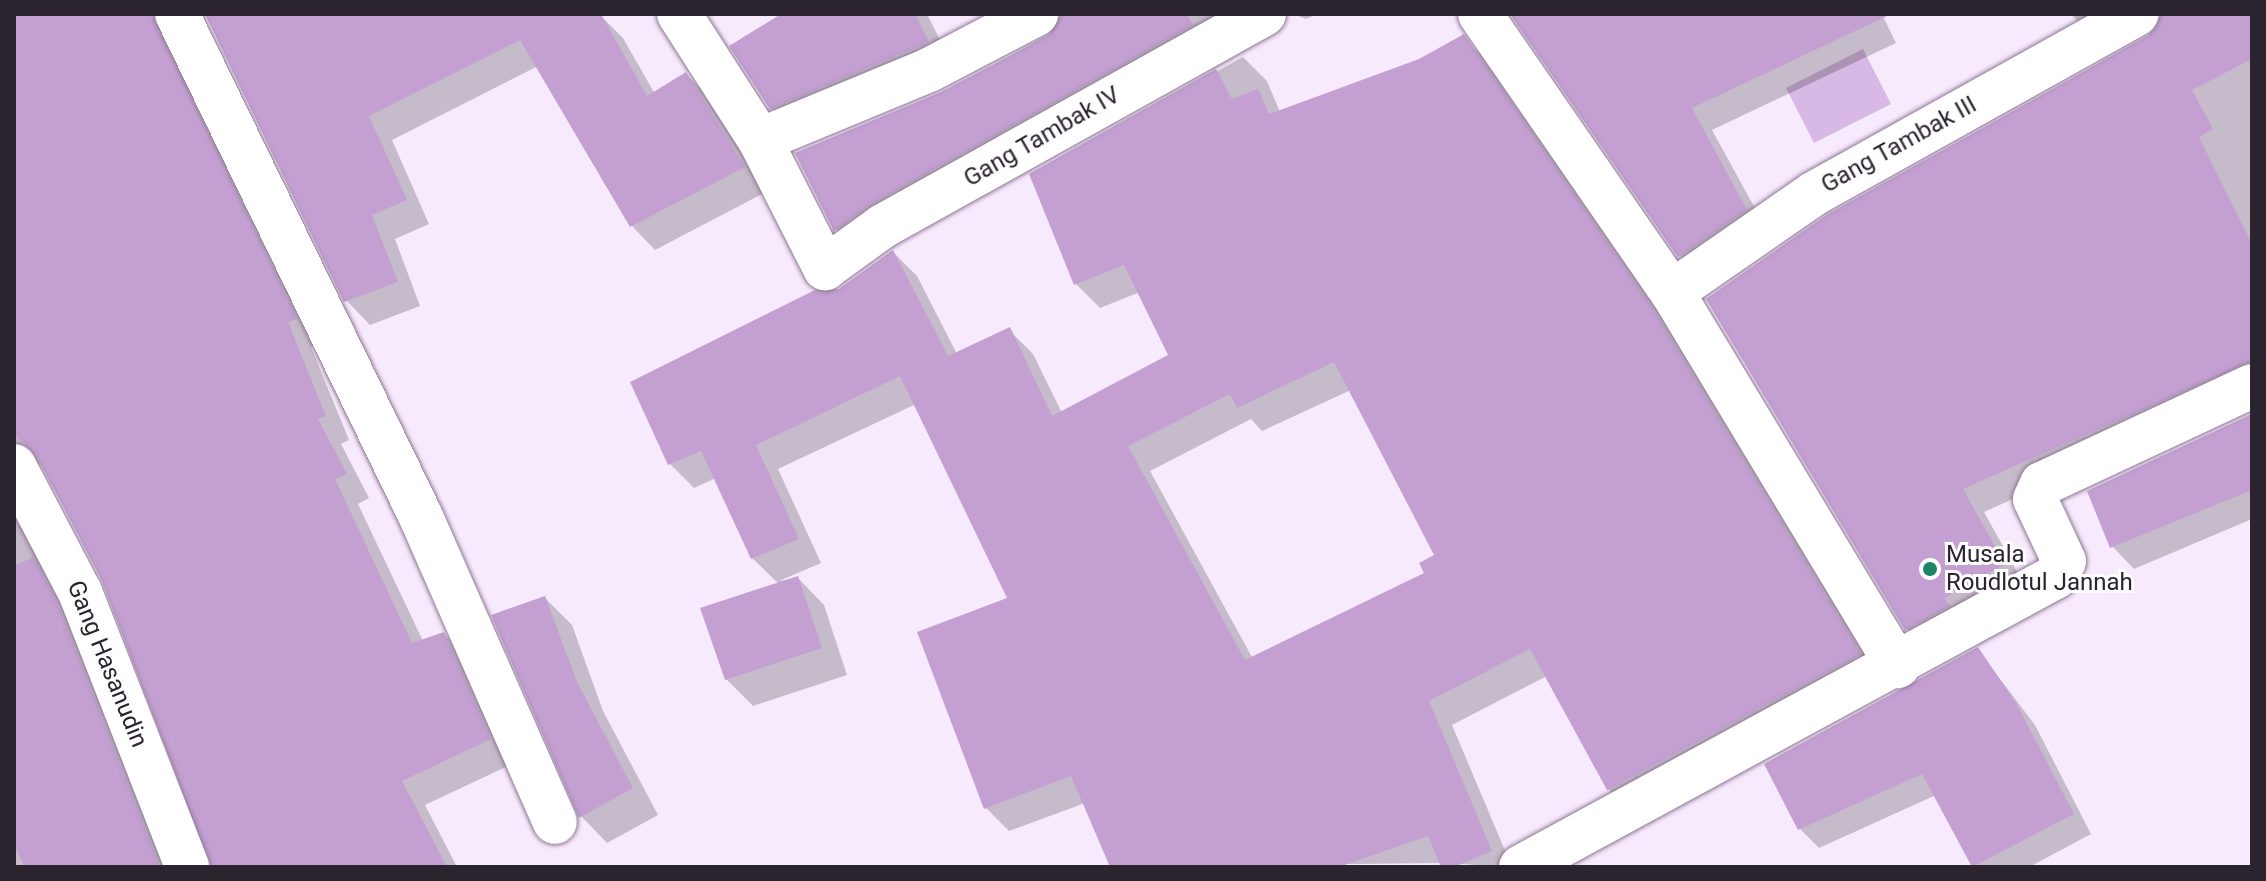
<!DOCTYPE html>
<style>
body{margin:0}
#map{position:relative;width:2266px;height:881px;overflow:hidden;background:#f8eafd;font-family:Roboto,sans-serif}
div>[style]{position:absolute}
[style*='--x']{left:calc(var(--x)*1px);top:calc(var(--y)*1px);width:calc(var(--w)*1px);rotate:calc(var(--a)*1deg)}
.green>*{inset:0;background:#d8b8e4}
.shadow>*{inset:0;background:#0003}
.building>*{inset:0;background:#c3a0d1}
.roads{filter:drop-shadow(0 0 2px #8c7794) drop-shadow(0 0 2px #8c7794)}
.street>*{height:44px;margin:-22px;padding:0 22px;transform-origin:22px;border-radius:22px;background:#fff}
.dots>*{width:22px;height:22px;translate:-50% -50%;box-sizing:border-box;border:4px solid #fdfdfd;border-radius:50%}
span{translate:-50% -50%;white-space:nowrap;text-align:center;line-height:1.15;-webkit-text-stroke:6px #fdfdfd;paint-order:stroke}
.street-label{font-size:24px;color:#2b232e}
.poi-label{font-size:24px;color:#2b232e}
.left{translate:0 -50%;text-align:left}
.frame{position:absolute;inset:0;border:16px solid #2b232e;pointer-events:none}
</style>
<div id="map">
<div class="green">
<i style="clip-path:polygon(1863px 49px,1891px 104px,1814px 143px,1786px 88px)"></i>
</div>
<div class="shadow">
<i style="clip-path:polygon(14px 14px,599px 14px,623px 38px,655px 94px,686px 74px,710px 98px,768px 191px,655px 250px,631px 225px,538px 66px,392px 140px,429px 224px,395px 239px,420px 306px,370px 325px,346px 300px,208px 16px,191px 15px,320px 343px,311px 347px,349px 440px,341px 444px,369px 498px,358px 504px,423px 641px,444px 634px,468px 658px,514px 763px,425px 805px,457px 867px,213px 867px,104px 580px,40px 464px,17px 476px,174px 867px,14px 867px,14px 848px,33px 854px,14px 815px)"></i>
<i style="clip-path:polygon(784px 14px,927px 14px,954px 68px,798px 134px,771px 108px)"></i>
<i style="clip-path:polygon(1060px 14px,1289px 14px,861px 254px,836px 229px,941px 94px,1058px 29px)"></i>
<i style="clip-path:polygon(1293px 14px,1317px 14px,1306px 19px)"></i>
<i style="clip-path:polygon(1513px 14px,1882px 14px,1896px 43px,1712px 130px,1768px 232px,1701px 278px,1680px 256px)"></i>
<i style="clip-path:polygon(2071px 14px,2155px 14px,2097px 43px)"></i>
<i style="clip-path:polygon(2160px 14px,2252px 14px,2252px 391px,1984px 512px,2026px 588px,1930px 651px,1907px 629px,1829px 216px,2159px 29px)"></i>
<i style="clip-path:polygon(evenodd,1463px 37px,1487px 61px,1675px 332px,1884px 678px,1632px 813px,1608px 789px,1547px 676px,1452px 725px,1512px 867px,1442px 863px,1113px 867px,1085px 803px,1009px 831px,985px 807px,1010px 599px,916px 404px,778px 469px,821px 563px,779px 581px,798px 578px,824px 605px,847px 675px,753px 706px,726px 679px,779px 584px,752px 558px,716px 478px,694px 488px,670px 464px,632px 383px,840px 291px,893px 252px,917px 276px,957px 354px,1009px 330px,1033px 354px,1062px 413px,1171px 356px,1140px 292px,1100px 308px,1076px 284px,1031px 174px,1243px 57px,1267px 81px,1280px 112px,1420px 61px,1463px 37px,1351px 390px,1437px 555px,1427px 574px,1253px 659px,1150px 471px,1251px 419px,1262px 431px,1351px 390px)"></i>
<i style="clip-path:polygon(2252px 416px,2252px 519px,2134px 569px,2112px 546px)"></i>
<i style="clip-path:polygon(545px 598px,572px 625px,603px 711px,658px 815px,607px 843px,581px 816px)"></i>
<i style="clip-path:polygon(1978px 650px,2035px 725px,2091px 834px,2029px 867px,1975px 867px,1936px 795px,1819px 848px,1800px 829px)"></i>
</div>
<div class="building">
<i style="clip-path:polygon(14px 14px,152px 14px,297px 319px,288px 322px,326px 416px,318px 419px,347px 474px,335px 479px,412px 643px,444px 632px,491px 739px,402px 781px,447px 867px,211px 867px,102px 581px,36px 454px,14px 434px)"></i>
<i style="clip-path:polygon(205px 14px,601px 14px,647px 96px,686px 72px,745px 167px,630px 227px,520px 40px,369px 116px,407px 200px,372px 215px,398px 282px,344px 302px)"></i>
<i style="clip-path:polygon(781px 14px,915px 14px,929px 42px,770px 109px,729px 46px)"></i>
<i style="clip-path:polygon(1061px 14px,1187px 14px,1193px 25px,871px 204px,834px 231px,795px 153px,941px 92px,1048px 36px)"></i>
<i style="clip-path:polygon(1510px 14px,1891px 14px,1692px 108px,1747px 210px,1678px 257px)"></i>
<i style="clip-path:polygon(2161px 14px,2252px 14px,2252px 59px,2192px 90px,2213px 129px,2199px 137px,2252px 244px,2252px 361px,1963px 489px,2005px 564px,1944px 598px,1950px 606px,1905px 630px,1706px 299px,1828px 214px,2148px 36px)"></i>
<i style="clip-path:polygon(evenodd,1464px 34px,1651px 306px,1861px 654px,1607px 790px,1530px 649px,1429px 701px,1492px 851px,1454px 867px,1441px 867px,1428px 836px,1339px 867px,1110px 867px,1071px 776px,984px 809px,917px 632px,1007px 598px,900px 376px,756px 445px,799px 539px,751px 559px,701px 451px,668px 465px,630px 382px,815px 290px,839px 289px,893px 250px,948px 356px,1010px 327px,1052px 416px,1168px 355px,1124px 265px,1074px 285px,1029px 174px,1216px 69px,1232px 99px,1258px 89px,1269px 114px,1419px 59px,1464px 34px,1334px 362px,1434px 555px,1419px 563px,1424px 573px,1245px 660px,1128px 446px,1230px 394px,1237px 408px,1334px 362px)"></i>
<i style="clip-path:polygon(2252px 414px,2252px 490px,2110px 548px,2087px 491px)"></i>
<i style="clip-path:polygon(34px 557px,57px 602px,160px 867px,25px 867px,14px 845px,14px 566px)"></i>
<i style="clip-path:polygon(798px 576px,822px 648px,725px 680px,700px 608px)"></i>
<i style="clip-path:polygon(545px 596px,577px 682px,633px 788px,579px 818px,491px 615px)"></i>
<i style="clip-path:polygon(1978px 647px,2016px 703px,2074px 814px,1972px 867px,1922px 774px,1798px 830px,1764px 764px)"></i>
</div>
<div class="roads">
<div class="street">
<i style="--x:177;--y:14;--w:559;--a:64.12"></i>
<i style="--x:421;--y:517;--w:333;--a:66.3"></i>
<i style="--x:679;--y:14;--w:150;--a:57.3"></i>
<i style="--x:760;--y:140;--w:144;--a:63.1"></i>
<i style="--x:825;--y:268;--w:72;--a:-35.9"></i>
<i style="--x:883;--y:226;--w:436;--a:-29.1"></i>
<i style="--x:1480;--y:14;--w:338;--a:55.4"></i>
<i style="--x:1672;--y:292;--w:437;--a:58.9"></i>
<i style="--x:760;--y:140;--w:183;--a:-22.5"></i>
<i style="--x:929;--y:70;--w:121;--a:-27.6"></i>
<i style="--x:1672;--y:292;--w:174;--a:-34.7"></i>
<i style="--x:1815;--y:193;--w:368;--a:-29.1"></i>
<i style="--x:14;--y:466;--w:142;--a:62.4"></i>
<i style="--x:80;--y:592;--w:295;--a:68.7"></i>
<i style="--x:1521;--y:867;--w:608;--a:-28.51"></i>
<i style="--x:2055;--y:577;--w:18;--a:-61"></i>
<i style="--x:2064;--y:561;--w:68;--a:-115.1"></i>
<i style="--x:2035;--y:499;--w:17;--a:-65"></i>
<i style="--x:2042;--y:484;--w:232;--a:-25"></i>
</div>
</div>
<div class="dots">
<i style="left:1930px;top:569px;background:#1a8664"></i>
</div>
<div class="street-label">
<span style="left:1042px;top:137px;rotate:-30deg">Gang Tambak IV</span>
<span style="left:1899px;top:145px;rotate:-29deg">Gang Tambak III</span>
<span style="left:107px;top:664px;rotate:68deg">Gang Hasanudin</span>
</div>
<div class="poi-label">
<span class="left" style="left:1946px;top:569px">Musala<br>Roudlotul Jannah</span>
</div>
<div class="frame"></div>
</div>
